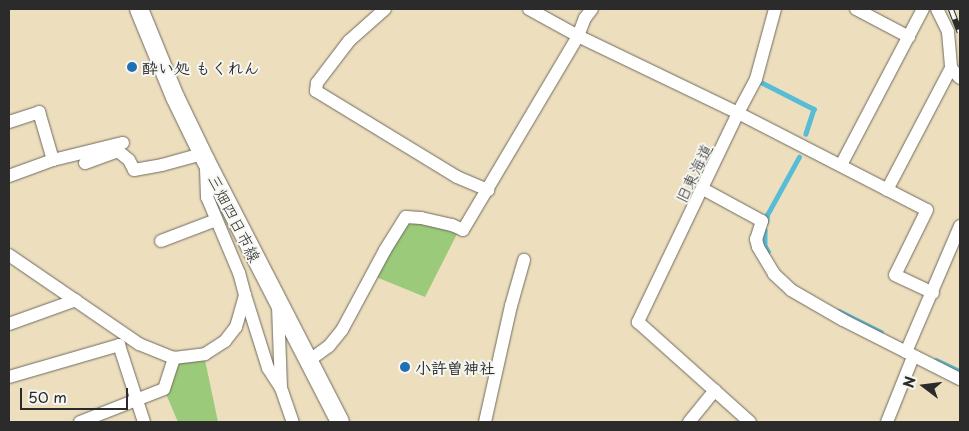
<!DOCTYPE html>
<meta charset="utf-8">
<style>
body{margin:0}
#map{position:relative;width:969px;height:431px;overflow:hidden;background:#eddfbe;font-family:"Playpen Sans","Klee One",sans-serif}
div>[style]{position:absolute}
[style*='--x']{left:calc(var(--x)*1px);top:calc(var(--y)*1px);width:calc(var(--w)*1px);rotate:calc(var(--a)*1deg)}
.green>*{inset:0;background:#9bcb7a}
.stream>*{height:4.5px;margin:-2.25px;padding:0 2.25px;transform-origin:2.25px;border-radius:2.25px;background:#57bcd6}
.roads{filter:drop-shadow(0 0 1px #6f6a5e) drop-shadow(0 0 1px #6f6a5e)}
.street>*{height:12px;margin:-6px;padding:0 6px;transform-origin:6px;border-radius:6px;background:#fff}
.secondary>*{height:18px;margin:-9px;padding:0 9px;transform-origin:9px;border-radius:9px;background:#fff}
.rail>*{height:5.5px;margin-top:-2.75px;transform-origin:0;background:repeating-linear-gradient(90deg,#f6f6f2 0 11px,#2b2b2b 0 22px);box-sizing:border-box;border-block:1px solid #2b2b2b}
.dots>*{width:14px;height:14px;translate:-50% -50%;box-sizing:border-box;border:2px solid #f6f6f2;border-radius:50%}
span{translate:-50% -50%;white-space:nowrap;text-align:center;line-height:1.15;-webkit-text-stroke:4px #f6f6f2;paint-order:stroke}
.poi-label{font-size:16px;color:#2b2b2b;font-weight:700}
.left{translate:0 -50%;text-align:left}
.street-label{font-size:16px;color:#2b2b2b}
.frame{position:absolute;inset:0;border:10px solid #2b2b2b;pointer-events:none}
.north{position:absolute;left:899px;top:361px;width:50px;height:50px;-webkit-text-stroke:4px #f6f6f2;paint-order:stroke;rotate:285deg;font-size:14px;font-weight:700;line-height:20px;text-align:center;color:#2b2b2b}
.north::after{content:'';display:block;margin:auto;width:18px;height:22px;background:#2b2b2b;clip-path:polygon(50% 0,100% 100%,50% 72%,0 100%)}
.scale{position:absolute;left:20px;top:388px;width:108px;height:22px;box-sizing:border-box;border:2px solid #2b2b2b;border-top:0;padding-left:6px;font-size:15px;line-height:18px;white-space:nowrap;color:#2b2b2b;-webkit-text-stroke:4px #f6f6f2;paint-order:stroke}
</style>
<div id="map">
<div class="green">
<i style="clip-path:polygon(421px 221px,458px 232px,425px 297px,376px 277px,391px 248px,409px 224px)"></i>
<i style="clip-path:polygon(205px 360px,218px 422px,178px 422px,166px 394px,171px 381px,180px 363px)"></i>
</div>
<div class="stream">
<i style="--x:757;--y:80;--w:64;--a:27"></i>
<i style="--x:814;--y:109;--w:26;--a:108"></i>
<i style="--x:766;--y:222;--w:7;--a:-82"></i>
<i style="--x:767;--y:215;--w:66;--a:-61.1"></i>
<i style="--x:765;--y:230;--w:16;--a:90"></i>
<i style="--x:765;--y:246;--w:6;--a:59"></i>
<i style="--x:839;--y:311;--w:47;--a:26.6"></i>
<i style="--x:936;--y:360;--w:26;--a:25"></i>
</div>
<div class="roads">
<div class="street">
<i style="--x:385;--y:9;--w:48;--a:138.4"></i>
<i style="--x:349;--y:41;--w:53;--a:127.3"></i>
<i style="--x:317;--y:83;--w:8;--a:97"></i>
<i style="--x:316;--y:91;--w:165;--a:31.4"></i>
<i style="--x:457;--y:177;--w:34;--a:23"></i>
<i style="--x:529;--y:9;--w:56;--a:28.9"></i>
<i style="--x:578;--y:36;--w:178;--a:25.7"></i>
<i style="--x:738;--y:113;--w:232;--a:115.6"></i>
<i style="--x:638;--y:322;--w:150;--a:41.8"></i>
<i style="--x:775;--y:9;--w:73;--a:105.2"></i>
<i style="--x:756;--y:79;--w:38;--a:118"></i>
<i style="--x:738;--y:113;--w:212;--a:27.2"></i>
<i style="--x:927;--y:210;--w:72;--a:116.2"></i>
<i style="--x:895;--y:275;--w:42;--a:25.3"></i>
<i style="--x:856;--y:9;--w:60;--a:27.8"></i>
<i style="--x:937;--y:9;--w:25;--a:64"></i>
<i style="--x:948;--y:32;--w:36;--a:85"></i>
<i style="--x:951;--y:68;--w:13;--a:48"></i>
<i style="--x:9;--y:122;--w:32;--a:-18"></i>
<i style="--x:39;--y:112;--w:50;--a:73.7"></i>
<i style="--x:85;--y:163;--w:35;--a:-20"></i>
<i style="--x:118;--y:151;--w:14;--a:39"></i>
<i style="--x:129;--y:160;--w:11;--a:63"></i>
<i style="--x:134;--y:170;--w:28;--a:-10"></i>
<i style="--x:162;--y:165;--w:41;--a:-15.4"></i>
<i style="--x:841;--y:165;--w:176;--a:-62.3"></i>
<i style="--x:9;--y:176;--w:47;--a:-20"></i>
<i style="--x:53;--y:160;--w:72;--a:-13.7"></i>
<i style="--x:703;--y:189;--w:67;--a:28.5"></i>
<i style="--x:762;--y:221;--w:19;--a:108"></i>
<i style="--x:756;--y:239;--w:8;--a:76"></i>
<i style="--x:758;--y:247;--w:31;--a:59"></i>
<i style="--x:774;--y:274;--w:23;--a:43"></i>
<i style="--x:791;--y:290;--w:60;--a:30"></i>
<i style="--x:843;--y:320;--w:131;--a:26.8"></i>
<i style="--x:887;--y:190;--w:138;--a:-62.3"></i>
<i style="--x:161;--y:241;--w:59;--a:-20.9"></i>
<i style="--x:9;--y:255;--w:158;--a:34.4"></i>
<i style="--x:139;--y:344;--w:38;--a:22"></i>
<i style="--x:174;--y:358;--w:31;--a:-7"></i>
<i style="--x:205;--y:354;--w:24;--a:-33"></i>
<i style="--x:225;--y:341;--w:18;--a:-52"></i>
<i style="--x:236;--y:327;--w:33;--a:-74"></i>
<i style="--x:245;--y:295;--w:23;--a:-105"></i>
<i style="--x:239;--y:273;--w:82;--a:-112.8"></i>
<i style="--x:207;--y:197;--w:31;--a:-92"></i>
<i style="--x:245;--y:295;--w:77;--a:72.5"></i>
<i style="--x:268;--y:368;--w:24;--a:57"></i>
<i style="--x:278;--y:306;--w:82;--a:87.9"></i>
<i style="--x:281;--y:388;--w:36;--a:71"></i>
<i style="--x:9;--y:324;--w:71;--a:-19.7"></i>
<i style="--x:906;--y:352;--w:137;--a:-66.8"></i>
<i style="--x:307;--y:362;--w:27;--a:-36"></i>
<i style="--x:329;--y:346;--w:21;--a:-51"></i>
<i style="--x:342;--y:330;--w:91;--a:-61.7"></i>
<i style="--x:385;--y:250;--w:39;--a:-58"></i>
<i style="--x:406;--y:217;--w:15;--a:4"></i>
<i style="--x:421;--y:218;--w:32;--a:13"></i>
<i style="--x:452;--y:225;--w:12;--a:24"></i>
<i style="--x:463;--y:230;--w:226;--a:-59.3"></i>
<i style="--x:578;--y:36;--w:19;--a:-69"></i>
<i style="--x:585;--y:18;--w:11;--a:-52"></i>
<i style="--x:9;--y:377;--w:115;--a:-16.2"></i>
<i style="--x:119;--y:345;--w:81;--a:72"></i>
<i style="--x:80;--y:422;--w:90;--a:-21.4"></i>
<i style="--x:164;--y:389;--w:33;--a:-72"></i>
<i style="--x:485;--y:422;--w:119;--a:-77.4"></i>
<i style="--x:511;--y:306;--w:48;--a:-74.2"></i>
<i style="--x:689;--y:422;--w:41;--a:-50.9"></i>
<i style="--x:887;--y:422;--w:70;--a:-68.2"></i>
</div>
<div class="secondary">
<i style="--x:139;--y:9;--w:95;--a:67.8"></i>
<i style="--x:175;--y:97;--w:71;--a:64.2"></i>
<i style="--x:206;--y:161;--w:293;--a:62.8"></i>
</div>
</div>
<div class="rail">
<i style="--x:951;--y:9;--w:25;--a:69"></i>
</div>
<div class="dots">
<i style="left:132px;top:67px;background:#1f6fb2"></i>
<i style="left:405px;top:367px;background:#1f6fb2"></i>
</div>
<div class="poi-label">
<span class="left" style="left:142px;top:67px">酔い処 もくれん</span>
<span class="left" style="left:415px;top:367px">小許曽神社</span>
</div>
<div class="street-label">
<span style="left:693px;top:173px;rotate:-64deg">旧東海道</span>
<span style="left:235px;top:218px;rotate:63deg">三畑四日市線</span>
</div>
<div class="frame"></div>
<div class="north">N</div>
<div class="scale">50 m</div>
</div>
